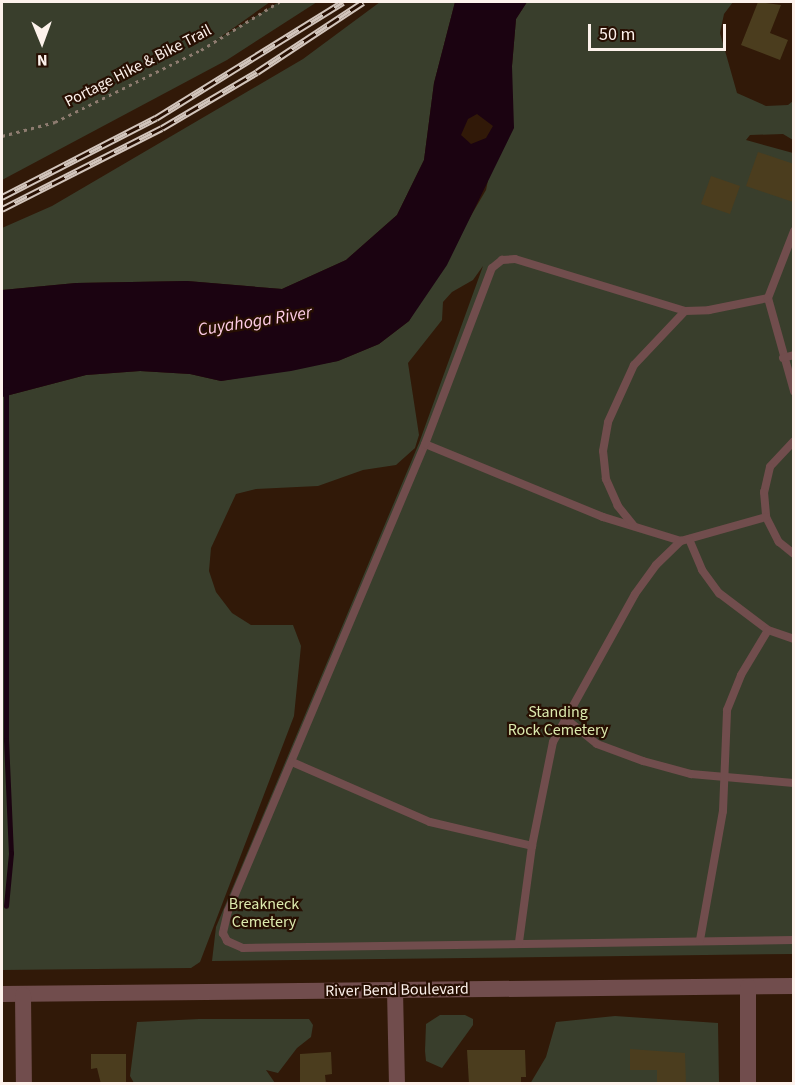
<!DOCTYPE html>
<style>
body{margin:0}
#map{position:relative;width:795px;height:1085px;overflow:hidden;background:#311908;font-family:"Source Sans 3",sans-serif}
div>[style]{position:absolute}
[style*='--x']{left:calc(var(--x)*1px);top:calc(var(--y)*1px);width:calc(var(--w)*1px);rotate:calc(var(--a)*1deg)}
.green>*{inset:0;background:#393e2c}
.water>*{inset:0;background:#1b0311}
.stream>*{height:5px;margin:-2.5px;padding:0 2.5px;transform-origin:2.5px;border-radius:2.5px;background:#1b0311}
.building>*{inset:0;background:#4b3d1e}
.path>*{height:3px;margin-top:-1.5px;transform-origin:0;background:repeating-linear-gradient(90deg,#8e7c70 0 3px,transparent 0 7.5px)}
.service>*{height:8px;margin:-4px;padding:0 4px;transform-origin:4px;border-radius:4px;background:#714d4d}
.minor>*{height:16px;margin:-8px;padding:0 8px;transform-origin:8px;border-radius:8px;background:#714d4d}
.rail>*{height:7px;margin-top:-3.5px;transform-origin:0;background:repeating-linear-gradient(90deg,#270f02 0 14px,#d2c5bc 0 28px);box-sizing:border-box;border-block:2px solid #d2c5bc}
span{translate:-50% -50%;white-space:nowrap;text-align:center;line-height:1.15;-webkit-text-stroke:4.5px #270f02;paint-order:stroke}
.street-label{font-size:16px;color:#fdf2ec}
.park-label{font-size:16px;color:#dceaae}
.water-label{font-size:18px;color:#fdcce5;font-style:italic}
.frame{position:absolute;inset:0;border:3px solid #fdf2ec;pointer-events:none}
.north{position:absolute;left:12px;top:12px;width:60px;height:60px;-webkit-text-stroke:4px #270f02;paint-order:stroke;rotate:179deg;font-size:16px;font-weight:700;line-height:24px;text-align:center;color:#fdf2ec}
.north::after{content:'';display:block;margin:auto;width:21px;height:27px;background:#fdf2ec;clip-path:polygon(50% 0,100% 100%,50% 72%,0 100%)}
.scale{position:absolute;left:588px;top:24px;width:138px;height:27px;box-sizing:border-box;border:3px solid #fdf2ec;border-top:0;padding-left:8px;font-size:18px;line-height:21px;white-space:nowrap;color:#fdf2ec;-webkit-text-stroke:4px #270f02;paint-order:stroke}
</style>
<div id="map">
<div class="green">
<i style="clip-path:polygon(2px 2px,270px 2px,215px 41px,279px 2px,317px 2px,227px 60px,2px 180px)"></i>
<i style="clip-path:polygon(380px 2px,455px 2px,434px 83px,424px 160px,397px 215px,346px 260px,282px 289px,187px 281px,76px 283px,2px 290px,2px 228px,52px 206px,303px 59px)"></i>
<i style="clip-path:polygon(527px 2px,733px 2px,724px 14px,720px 33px,737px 93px,766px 106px,788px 105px,793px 101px,793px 140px,783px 134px,750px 135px,746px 140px,793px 153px,793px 954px,212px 961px,216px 927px,419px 443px,483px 266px,473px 280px,452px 292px,443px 302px,442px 320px,408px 363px,419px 435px,415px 448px,396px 465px,363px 470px,318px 486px,256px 489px,236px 494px,211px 548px,209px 571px,216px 592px,232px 613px,251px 625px,293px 625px,301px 646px,294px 716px,200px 962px,191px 968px,2px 970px,2px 397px,86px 375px,140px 371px,190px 374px,221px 381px,338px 361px,379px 344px,409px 321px,486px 190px,512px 66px,516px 19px)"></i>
<i style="clip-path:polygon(440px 1015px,465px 1015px,473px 1019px,473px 1025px,442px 1068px,426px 1061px,425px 1051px,426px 1024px)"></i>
<i style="clip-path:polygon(615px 1016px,718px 1023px,719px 1083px,530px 1084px,546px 1057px,556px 1022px)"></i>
<i style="clip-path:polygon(199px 1019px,309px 1019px,313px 1025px,311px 1037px,297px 1048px,278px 1073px,266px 1070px,275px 1083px,134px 1083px,130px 1076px,137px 1022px)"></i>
</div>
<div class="water">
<i style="clip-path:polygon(evenodd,455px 2px,527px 2px,516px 19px,512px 66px,514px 128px,447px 265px,409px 321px,379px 344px,338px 361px,291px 371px,221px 381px,190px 374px,140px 371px,86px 375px,2px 397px,2px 290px,76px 283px,187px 281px,282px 289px,346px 260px,397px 215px,424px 160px,434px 83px,455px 2px,477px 114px,493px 126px,486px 138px,471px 144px,461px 135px,468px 119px,477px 114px)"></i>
</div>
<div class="stream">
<i style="--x:6;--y:389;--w:351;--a:90"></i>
<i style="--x:6;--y:740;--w:113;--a:87.5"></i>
<i style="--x:11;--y:853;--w:53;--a:95.4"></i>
</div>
<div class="building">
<i style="clip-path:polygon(758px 2px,781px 5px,770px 33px,788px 40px,780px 60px,741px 45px)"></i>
<i style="clip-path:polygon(758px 152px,794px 164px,793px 202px,746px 186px)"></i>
<i style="clip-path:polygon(711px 176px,740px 186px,730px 214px,701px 204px)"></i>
<i style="clip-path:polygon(630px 1049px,685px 1053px,686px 1084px,657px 1084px,657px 1070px,630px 1070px)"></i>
<i style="clip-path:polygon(467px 1050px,525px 1050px,526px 1077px,521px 1077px,521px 1084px,469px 1084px)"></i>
<i style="clip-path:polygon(331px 1052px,332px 1074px,325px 1075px,326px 1084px,300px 1084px,300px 1054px)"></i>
<i style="clip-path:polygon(91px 1054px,126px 1054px,126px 1084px,101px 1084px,97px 1068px,91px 1069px)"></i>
</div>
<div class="path">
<i style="--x:2;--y:136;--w:55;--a:-14.8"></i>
<i style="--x:55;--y:122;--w:163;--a:-26.3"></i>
<i style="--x:201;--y:50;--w:92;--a:-31.6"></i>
</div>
<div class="service">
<i style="--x:768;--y:298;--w:97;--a:74.4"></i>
<i style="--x:783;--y:358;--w:11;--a:-15"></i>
<i style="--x:794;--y:441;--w:35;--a:133"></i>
<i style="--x:770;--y:467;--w:26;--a:103"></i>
<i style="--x:764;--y:492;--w:25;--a:85"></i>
<i style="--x:766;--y:517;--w:28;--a:63"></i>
<i style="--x:779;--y:542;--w:19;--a:39"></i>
<i style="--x:425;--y:444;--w:507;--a:112.87"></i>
<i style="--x:228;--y:911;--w:23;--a:103"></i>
<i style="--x:223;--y:933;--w:9;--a:63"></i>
<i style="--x:227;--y:941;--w:17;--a:24"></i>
<i style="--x:243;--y:948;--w:551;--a:-0.83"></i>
<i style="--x:766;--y:517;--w:88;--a:164.2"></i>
<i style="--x:681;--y:541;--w:82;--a:-162.9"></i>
<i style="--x:603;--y:517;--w:192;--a:-157.7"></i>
<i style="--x:425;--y:444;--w:188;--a:-69.2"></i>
<i style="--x:492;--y:268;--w:13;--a:-39"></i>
<i style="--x:502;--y:260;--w:13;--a:-4"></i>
<i style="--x:515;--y:259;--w:178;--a:17"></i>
<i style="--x:685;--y:311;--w:24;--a:-2"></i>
<i style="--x:709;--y:310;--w:60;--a:-11.5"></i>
<i style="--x:768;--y:298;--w:72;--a:-68.8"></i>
<i style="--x:634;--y:526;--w:26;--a:-129"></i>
<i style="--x:618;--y:506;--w:30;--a:-114"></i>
<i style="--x:606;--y:479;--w:28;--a:-96"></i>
<i style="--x:603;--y:451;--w:29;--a:-80"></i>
<i style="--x:608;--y:422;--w:63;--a:-65.5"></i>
<i style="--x:634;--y:365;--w:74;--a:-46.6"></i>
<i style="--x:689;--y:539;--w:34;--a:67"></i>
<i style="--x:702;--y:570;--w:29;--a:54"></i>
<i style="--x:719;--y:593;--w:61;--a:37.1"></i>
<i style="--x:768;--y:630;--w:28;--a:19"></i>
<i style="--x:565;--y:718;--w:41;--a:39.1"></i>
<i style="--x:597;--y:744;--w:49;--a:20.3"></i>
<i style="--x:643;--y:761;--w:50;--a:15.2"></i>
<i style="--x:691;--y:774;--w:103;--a:5"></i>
<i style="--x:292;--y:762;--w:150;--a:23.5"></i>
<i style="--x:430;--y:822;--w:105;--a:13.2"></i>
<i style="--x:700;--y:940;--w:131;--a:-79.9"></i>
<i style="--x:723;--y:811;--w:101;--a:-87.7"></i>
<i style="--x:727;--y:710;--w:38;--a:-68"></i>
<i style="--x:741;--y:675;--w:52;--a:-59"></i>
<i style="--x:519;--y:942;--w:97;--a:-82.3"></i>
<i style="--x:532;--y:846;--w:106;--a:-78.6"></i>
<i style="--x:553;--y:742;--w:169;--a:-61"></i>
<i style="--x:635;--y:594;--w:36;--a:-54"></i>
<i style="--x:656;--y:565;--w:35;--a:-44"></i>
</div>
<div class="minor">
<i style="--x:395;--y:990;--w:94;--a:88.8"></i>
<i style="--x:2;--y:994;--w:792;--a:-0.58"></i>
<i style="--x:23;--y:995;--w:89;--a:89.4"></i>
<i style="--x:748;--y:1084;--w:97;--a:-90"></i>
</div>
<div class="rail">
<i style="--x:2;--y:197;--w:173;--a:-27.2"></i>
<i style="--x:156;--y:118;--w:220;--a:-31.8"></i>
<i style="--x:2;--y:209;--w:179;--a:-26.9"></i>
<i style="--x:162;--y:128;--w:110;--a:-30.5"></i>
<i style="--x:257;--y:72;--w:127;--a:-33.4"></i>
</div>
<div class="street-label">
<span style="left:138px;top:66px;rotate:-27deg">Portage Hike &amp; Bike Trail</span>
<span style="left:397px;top:990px;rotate:-1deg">River Bend Boulevard</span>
</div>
<div class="park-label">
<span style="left:558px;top:721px">Standing<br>Rock Cemetery</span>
<span style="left:264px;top:913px">Breakneck<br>Cemetery</span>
</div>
<div class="water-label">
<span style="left:255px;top:322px;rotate:-9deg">Cuyahoga River</span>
</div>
<div class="frame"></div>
<div class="north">N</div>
<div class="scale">50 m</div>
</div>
